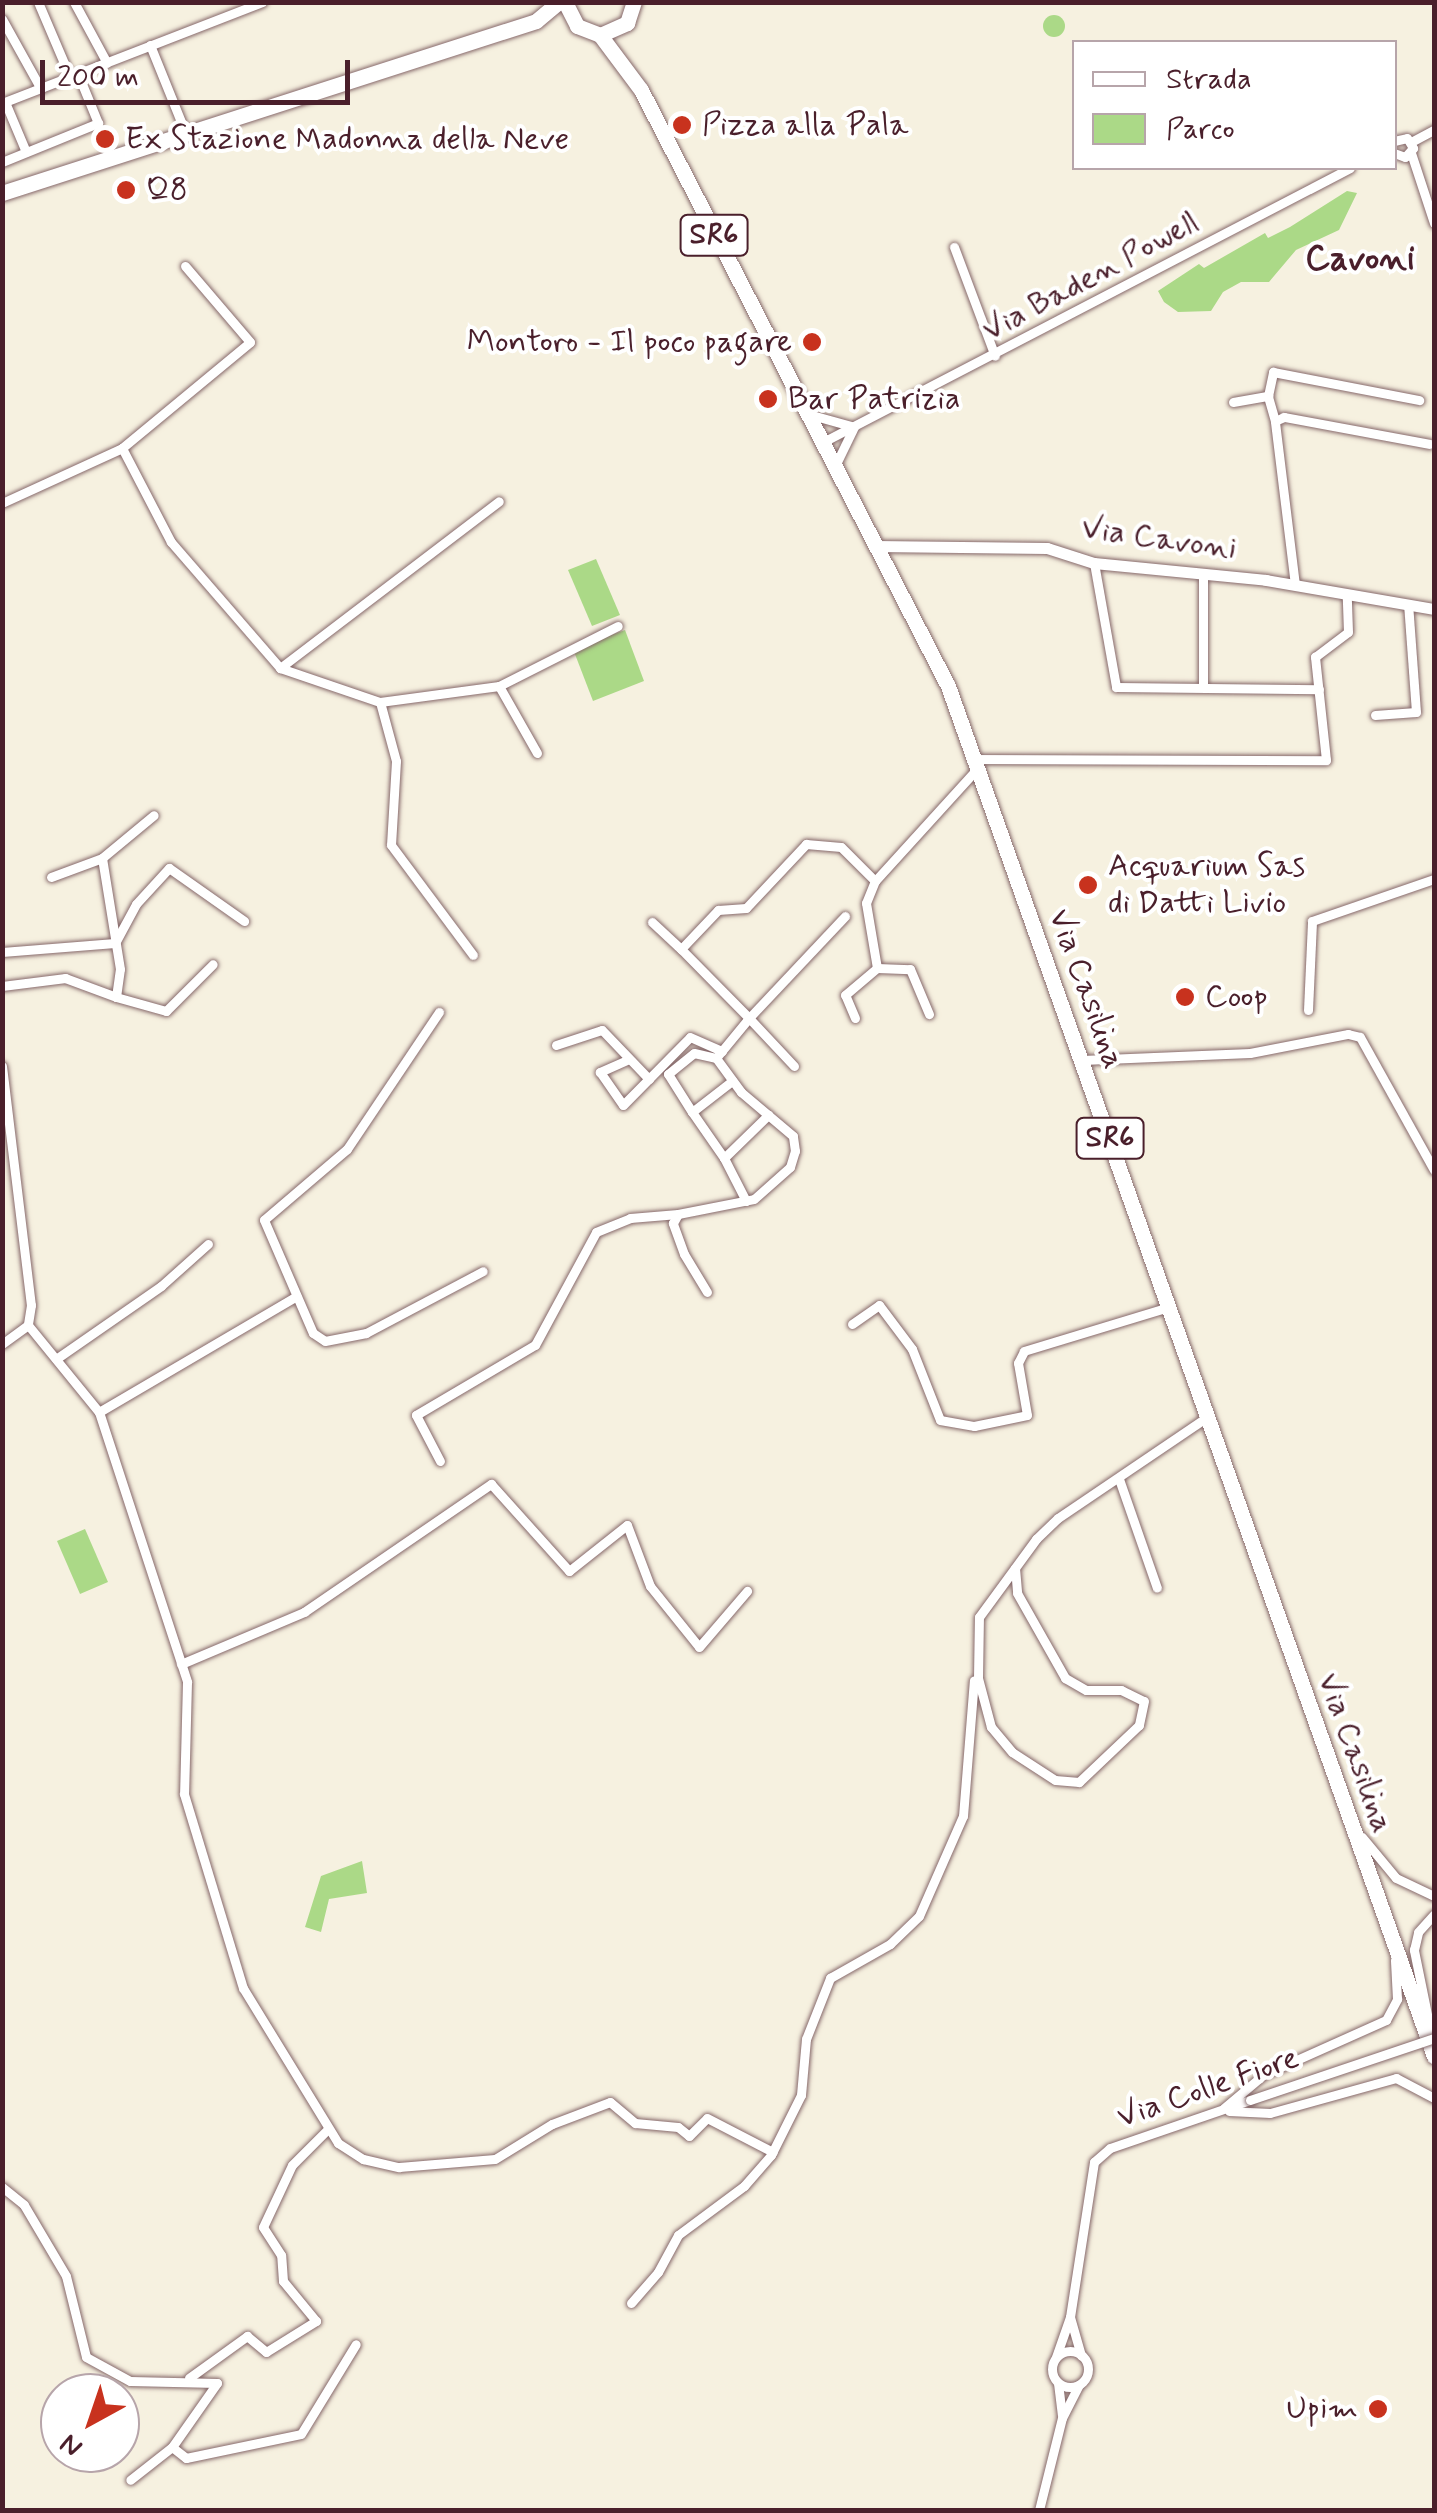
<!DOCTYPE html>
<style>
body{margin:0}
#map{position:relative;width:1437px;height:2513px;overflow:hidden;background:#f6f1e0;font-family:Mynerve,sans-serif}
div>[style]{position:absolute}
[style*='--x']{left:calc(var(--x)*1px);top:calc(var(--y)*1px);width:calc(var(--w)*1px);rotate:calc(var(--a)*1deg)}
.green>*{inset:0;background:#abd987}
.round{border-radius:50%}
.roads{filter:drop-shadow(0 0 2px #86686a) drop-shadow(0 0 2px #86686a)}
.minor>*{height:9px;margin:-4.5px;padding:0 4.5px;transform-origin:4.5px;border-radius:4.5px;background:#fff}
.minor>.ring{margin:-4.5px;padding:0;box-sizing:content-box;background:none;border:9px solid #fff;border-radius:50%}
.tertiary>*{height:11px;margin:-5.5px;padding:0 5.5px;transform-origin:5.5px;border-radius:5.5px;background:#fff}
.primary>*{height:15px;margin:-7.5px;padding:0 7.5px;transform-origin:7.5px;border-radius:7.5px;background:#fff}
.bridges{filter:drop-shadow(0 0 2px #86686a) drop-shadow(0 0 2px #86686a)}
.minor-bridge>*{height:9px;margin:-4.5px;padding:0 4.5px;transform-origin:4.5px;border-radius:4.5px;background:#fff}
.dots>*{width:28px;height:28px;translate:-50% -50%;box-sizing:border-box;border:5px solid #fff;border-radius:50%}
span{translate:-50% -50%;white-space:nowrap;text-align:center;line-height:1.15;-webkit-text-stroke:8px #fff;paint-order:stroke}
.shield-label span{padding:2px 8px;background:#fff;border:2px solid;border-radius:8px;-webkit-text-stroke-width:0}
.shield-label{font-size:30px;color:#4a1f2b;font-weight:700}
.poi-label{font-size:32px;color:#4a1f2b}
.left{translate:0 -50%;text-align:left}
.right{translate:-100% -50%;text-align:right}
.street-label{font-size:32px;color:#4a1f2b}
.neighbourhood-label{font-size:35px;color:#4a1f2b;font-weight:700}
.frame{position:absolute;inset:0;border:5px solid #4a1f2b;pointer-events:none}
.legend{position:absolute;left:1072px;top:40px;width:325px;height:130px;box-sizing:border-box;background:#fff;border:2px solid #b7a5aa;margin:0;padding:12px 18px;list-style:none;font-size:30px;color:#4a1f2b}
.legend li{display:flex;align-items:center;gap:20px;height:50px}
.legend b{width:50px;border:2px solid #b7a5aa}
.north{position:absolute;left:40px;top:2373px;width:100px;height:100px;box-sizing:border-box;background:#fff;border:2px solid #b7a5aa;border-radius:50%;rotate:220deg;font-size:28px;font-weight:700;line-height:40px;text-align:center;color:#4a1f2b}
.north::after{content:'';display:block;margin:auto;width:35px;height:45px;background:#c8321e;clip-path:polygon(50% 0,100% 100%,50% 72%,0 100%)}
.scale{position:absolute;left:40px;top:60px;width:310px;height:45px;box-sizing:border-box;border:5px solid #4a1f2b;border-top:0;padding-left:12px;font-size:30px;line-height:35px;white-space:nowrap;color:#4a1f2b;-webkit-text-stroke:8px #fff;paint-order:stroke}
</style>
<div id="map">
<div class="green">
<i class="round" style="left:1043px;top:15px;width:22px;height:22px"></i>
<i style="clip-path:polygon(1347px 191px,1357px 193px,1339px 230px,1296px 250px,1269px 282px,1241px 282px,1223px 292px,1211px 311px,1178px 312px,1164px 302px,1158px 291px,1199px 264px,1204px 268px,1265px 233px,1268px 238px,1290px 227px)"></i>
<i style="clip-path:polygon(596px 559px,620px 615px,592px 626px,568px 570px)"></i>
<i style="clip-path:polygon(625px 630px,644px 681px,593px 701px,573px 649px)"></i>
<i style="clip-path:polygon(85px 1529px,108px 1582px,80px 1594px,57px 1541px)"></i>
<i style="clip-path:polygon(362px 1861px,367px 1893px,329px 1899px,321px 1932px,305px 1927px,321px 1876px)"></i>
</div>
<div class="roads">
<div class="minor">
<i style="--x:38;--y:2;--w:82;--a:66.9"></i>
<i style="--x:74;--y:2;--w:69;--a:61.6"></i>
<i style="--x:2;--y:19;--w:80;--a:60.9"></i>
<i style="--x:150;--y:45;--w:96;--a:68"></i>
<i style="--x:5;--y:102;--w:54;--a:67.2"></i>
<i style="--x:2;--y:103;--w:279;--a:-21.2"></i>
<i style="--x:1394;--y:141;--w:13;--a:-13"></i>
<i style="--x:1407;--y:138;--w:12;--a:59"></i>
<i style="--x:1413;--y:148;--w:12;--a:132"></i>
<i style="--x:1405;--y:157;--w:12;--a:-160"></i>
<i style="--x:1411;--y:142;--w:26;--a:-28"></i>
<i style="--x:1411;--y:153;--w:74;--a:71.8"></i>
<i style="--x:2;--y:162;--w:104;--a:-22.1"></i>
<i style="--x:98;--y:123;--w:53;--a:-112.2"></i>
<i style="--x:954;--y:247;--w:116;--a:69.4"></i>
<i style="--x:1233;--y:402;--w:36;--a:-10"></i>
<i style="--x:808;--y:414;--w:45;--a:15.6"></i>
<i style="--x:1275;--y:421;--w:26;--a:-106"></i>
<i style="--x:1268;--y:396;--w:25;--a:-78"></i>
<i style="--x:1273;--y:372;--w:149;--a:10.9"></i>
<i style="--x:823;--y:442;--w:594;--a:-27.47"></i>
<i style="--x:122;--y:448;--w:166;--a:-39.6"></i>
<i style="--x:250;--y:342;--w:100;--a:-130.5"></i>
<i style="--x:836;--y:464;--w:41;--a:-64.1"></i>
<i style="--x:2;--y:503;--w:132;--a:-24.6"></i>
<i style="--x:122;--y:448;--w:106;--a:62.5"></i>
<i style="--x:171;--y:542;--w:167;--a:49.1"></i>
<i style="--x:280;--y:668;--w:106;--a:18.8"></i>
<i style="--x:380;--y:702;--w:120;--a:-7.7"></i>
<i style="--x:1094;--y:563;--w:126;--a:79.9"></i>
<i style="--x:1116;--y:687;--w:203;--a:0.6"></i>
<i style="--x:1203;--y:574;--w:112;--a:90"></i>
<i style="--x:1295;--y:585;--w:165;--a:-97"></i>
<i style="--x:1275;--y:421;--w:10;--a:-24"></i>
<i style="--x:1284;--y:417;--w:148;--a:10.5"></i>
<i style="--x:280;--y:668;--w:275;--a:-37.3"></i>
<i style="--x:380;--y:702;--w:61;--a:74.8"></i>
<i style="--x:396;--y:761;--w:84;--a:93.4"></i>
<i style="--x:391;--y:845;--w:137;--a:53.3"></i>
<i style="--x:1375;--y:715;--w:41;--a:-4.2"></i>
<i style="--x:1416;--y:712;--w:108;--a:-94.2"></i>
<i style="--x:537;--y:753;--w:77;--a:-119.6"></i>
<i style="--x:499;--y:686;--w:133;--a:-26.8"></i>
<i style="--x:975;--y:759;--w:351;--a:0.2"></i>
<i style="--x:1326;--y:760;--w:104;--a:-96.1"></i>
<i style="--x:1315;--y:657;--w:41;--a:-37.1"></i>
<i style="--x:1348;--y:632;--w:38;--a:-92"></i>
<i style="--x:51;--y:877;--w:54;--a:-20.4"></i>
<i style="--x:652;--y:922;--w:40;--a:43"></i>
<i style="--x:2;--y:952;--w:113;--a:-4.6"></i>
<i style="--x:115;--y:943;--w:44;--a:-61.7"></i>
<i style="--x:136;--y:904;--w:49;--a:-47.5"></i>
<i style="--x:169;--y:868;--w:92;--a:35.2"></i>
<i style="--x:877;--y:968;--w:33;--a:2"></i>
<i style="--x:910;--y:969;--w:49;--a:67.1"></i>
<i style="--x:2;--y:986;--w:64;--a:-7.2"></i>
<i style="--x:65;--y:978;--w:54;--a:20.4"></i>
<i style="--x:116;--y:997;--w:28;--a:-82"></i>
<i style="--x:120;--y:969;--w:112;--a:-99.2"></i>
<i style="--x:102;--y:858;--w:67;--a:-39.6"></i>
<i style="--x:116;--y:997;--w:52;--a:15.6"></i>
<i style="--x:166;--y:1011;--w:66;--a:-45"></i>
<i style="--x:1308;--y:1010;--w:89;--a:-87.4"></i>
<i style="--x:1312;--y:921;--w:129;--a:-19"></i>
<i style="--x:439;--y:1012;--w:165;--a:123.9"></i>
<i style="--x:347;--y:1149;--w:109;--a:139.5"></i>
<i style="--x:264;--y:1220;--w:123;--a:66.6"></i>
<i style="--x:313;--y:1333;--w:14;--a:34"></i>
<i style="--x:325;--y:1341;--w:42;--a:-11"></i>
<i style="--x:366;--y:1333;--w:132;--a:-27.9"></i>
<i style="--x:855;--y:1018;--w:25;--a:-113"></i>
<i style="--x:845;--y:995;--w:42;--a:-40.2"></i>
<i style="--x:877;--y:968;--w:66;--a:-99.6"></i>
<i style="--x:866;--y:903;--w:24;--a:-68"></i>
<i style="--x:556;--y:1045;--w:48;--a:-18.1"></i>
<i style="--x:602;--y:1030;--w:68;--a:46.2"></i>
<i style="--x:627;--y:1060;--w:30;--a:156"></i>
<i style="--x:600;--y:1072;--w:40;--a:55.1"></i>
<i style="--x:623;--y:1105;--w:95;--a:-45.4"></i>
<i style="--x:690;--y:1037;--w:35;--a:24"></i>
<i style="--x:1082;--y:1060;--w:168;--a:-2.4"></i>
<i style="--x:1250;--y:1053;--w:100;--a:-11"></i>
<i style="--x:1348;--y:1034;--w:12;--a:14"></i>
<i style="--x:1360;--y:1037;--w:152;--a:60.9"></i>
<i style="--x:2;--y:1066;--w:241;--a:83.1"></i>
<i style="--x:31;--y:1305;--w:20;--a:99"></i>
<i style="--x:28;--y:1325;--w:32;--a:144"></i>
<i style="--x:794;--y:1066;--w:66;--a:-133.2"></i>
<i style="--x:749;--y:1018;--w:140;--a:-46.7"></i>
<i style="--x:692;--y:1112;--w:45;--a:-122.3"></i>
<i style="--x:668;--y:1074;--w:33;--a:-39"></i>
<i style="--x:694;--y:1053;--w:23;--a:13"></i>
<i style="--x:724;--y:1158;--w:56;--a:-124.8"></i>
<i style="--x:692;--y:1112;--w:51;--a:-37.8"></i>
<i style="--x:746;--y:1201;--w:48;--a:-117.1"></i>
<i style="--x:724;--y:1158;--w:62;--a:-44.3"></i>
<i style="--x:707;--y:1292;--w:44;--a:-121.2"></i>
<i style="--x:684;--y:1254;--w:33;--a:-110"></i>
<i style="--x:673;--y:1223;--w:10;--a:-61"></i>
<i style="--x:678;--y:1214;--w:77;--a:-11.2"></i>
<i style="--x:754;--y:1199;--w:48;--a:-41.6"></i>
<i style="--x:790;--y:1167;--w:17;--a:-73"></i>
<i style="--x:795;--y:1151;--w:15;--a:-98"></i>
<i style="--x:793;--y:1136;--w:68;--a:-139.8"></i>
<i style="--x:741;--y:1092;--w:42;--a:-126.3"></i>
<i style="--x:716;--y:1058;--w:52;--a:-50.5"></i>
<i style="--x:749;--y:1018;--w:97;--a:-134.6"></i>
<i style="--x:681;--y:949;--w:54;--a:-46.5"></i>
<i style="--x:718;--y:910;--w:28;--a:-4"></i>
<i style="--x:746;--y:908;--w:88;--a:-46.8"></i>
<i style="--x:806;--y:844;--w:35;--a:5"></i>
<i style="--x:841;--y:847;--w:48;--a:45"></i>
<i style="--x:875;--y:881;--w:153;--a:-47.7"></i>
<i style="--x:852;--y:1324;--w:33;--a:-35"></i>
<i style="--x:879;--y:1305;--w:55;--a:53.1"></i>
<i style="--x:912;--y:1349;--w:76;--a:68.5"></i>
<i style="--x:940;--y:1420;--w:35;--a:10"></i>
<i style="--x:974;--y:1426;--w:54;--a:-11.7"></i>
<i style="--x:1027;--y:1415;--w:53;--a:-99.8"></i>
<i style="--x:1018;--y:1363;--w:13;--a:-63"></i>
<i style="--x:1024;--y:1351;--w:152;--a:-16.9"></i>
<i style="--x:28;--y:1325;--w:112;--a:50.8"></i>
<i style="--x:99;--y:1412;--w:284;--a:71.9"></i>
<i style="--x:187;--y:1682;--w:112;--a:91.5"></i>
<i style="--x:184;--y:1794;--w:203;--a:73.1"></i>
<i style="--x:243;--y:1988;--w:182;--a:58.5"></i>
<i style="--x:338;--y:2143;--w:30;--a:33"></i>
<i style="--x:363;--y:2159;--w:37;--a:13"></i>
<i style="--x:399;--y:2167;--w:96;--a:-4.8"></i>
<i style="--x:495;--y:2159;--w:67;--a:-31.6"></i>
<i style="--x:552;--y:2124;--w:62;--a:-20.8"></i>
<i style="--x:610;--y:2102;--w:33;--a:40"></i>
<i style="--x:635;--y:2123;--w:43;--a:5.3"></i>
<i style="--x:678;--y:2127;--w:14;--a:39"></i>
<i style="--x:689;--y:2136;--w:25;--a:-45"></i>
<i style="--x:707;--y:2118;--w:74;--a:27.3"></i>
<i style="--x:56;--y:1359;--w:128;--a:-34.8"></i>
<i style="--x:161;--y:1286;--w:63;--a:-41.8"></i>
<i style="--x:99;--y:1412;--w:229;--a:-30.4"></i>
<i style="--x:440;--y:1461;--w:52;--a:-117.6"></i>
<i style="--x:416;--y:1415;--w:138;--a:-30.5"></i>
<i style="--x:535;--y:1345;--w:128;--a:-61.6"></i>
<i style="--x:596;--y:1232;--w:37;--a:-22"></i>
<i style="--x:630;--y:1218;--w:48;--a:-4.8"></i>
<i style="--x:1119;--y:1479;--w:115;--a:70.8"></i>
<i style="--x:1015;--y:1568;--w:25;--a:85"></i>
<i style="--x:1017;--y:1593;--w:98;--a:60.5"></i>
<i style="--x:1065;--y:1678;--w:24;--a:30"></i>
<i style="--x:1086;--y:1690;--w:35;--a:0"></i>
<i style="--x:1121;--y:1690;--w:25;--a:26"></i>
<i style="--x:1144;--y:1701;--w:25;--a:102"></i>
<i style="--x:1139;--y:1725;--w:83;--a:136.5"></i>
<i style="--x:1079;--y:1782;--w:24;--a:-175"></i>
<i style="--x:1055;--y:1780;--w:51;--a:-146.9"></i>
<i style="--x:1012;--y:1752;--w:33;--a:-130"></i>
<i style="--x:991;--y:1727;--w:51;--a:-104.9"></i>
<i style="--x:978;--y:1678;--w:61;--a:-89.1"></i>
<i style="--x:979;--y:1617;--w:97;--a:-53.8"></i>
<i style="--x:1036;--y:1539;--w:30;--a:-44"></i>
<i style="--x:1058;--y:1518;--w:180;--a:-34.1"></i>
<i style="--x:181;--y:1664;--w:134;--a:-22.9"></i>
<i style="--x:304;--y:1612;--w:227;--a:-34.4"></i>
<i style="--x:491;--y:1484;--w:117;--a:48.1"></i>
<i style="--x:569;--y:1571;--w:74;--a:-38.4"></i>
<i style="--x:627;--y:1525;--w:65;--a:69.3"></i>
<i style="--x:650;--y:1586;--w:78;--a:51.2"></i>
<i style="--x:699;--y:1647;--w:74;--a:-49.4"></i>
<i style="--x:1362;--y:1837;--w:53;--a:50.3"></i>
<i style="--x:1396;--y:1878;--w:42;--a:25.3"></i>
<i style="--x:1429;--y:2024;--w:76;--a:-101.5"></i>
<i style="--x:1414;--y:1950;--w:18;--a:-77"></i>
<i style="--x:1418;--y:1932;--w:24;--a:-48"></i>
<i style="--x:1224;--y:2108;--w:51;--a:-40.2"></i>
<i style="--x:1263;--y:2075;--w:135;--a:-24.1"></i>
<i style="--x:1386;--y:2020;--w:24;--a:-62"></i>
<i style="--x:1397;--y:1999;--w:39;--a:-93"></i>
<i style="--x:1229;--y:2111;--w:41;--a:2.8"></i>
<i style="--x:1270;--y:2113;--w:131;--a:-15.5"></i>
<i style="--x:1396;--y:2078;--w:43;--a:27.8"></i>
<i style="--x:2;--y:2187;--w:28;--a:39"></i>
<i style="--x:24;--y:2205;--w:82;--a:59.4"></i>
<i style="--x:66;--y:2276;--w:83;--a:76.1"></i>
<i style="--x:86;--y:2357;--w:50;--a:28.6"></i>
<i style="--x:130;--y:2381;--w:87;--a:1.3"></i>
<i style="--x:217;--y:2383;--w:78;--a:125.1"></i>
<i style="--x:172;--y:2447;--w:53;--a:141.8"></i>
<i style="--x:631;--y:2303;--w:41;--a:-48.9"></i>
<i style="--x:658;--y:2272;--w:42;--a:-61.6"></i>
<i style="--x:678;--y:2235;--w:82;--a:-36.6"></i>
<i style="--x:744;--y:2186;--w:41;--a:-48.9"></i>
<i style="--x:771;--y:2155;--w:67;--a:-63.4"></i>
<i style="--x:801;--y:2095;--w:56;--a:-84.9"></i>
<i style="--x:806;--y:2039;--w:66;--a:-68.5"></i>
<i style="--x:830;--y:1978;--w:69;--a:-29.5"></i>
<i style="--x:890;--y:1944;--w:40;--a:-44"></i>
<i style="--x:919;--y:1916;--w:109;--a:-66.3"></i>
<i style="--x:963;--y:1816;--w:136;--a:-85.4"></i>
<i style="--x:1070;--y:2317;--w:40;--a:74"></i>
<i class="ring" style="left:1052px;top:2351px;width:27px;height:27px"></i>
<i style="--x:1056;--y:2357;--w:42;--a:-70.7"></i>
<i style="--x:1070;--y:2317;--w:157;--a:-81.2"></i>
<i style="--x:1094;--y:2162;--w:21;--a:-41"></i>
<i style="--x:1110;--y:2148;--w:148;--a:-18.9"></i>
<i style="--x:189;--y:2378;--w:72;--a:-35.9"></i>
<i style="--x:247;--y:2336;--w:25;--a:40"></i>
<i style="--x:266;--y:2352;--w:59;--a:-31.8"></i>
<i style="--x:316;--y:2321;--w:52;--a:-129.5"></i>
<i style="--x:283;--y:2281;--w:26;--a:-94"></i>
<i style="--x:281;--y:2255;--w:33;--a:-123"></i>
<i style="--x:263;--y:2227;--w:68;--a:-64.9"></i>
<i style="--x:292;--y:2165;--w:51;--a:-45"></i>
<i style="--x:1058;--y:2383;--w:32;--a:83"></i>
<i style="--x:172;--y:2447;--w:18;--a:38"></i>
<i style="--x:186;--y:2458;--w:117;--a:-11.8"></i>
<i style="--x:301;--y:2434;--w:105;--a:-58.6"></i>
<i style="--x:1039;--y:2510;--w:95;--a:-76"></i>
<i style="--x:1062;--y:2418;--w:37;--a:-63"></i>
</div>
<div class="tertiary">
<i style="--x:875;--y:546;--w:172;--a:0.7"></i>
<i style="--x:1047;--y:548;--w:49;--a:17.7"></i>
<i style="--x:1094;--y:563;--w:173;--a:5.6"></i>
<i style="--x:1266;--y:580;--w:170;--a:9.8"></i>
</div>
<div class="primary">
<i style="--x:565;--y:2;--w:27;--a:63"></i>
<i style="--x:577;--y:26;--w:25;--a:21"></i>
<i style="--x:600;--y:35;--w:30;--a:-24"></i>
<i style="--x:627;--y:23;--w:22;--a:-72"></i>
<i style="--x:600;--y:35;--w:69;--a:53.3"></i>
<i style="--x:641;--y:90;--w:670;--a:62.75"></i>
<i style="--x:948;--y:686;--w:1454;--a:70.47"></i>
<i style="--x:2;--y:193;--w:561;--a:-17.85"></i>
<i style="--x:536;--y:21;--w:30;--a:-40"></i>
</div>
</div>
<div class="bridges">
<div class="minor-bridge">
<i style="--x:1250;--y:2100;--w:194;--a:-18.6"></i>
</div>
</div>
<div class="dots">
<i style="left:682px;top:125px;background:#c8321e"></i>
<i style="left:105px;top:139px;background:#c8321e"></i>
<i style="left:126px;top:190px;background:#c8321e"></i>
<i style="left:812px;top:342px;background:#c8321e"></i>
<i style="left:768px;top:399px;background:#c8321e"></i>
<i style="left:1088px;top:885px;background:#c8321e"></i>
<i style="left:1185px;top:997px;background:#c8321e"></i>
<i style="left:1378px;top:2409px;background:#c8321e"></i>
</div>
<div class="shield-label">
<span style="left:714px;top:235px">SR6</span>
<span style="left:1110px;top:1138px">SR6</span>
</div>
<div class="poi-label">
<span class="left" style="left:702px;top:125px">Pizza alla Pala</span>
<span class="left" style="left:125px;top:139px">Ex Stazione Madonna della Neve</span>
<span class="left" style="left:146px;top:190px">Q8</span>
<span class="right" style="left:792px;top:342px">Montoro - Il poco pagare</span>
<span class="left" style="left:788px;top:399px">Bar Patrizia</span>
<span class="left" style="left:1108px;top:885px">Acquarium Sas<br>di Datti Livio</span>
<span class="left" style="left:1205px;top:997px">Coop</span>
<span class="right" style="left:1358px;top:2409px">Upim</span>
</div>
<div class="street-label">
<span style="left:1091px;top:277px;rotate:-28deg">Via Baden Powell</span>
<span style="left:1159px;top:539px;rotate:8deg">Via Cavoni</span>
<span style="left:1086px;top:989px;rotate:70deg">Via Casilina</span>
<span style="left:1355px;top:1753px;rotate:70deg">Via Casilina</span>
<span style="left:1208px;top:2088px;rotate:-19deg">Via Colle Fiore</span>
</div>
<div class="neighbourhood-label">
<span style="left:1360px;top:259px">Cavoni</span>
</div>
<div class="frame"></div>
<ul class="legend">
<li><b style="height:12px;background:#fff"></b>Strada</li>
<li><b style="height:28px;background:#abd987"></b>Parco</li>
</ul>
<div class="north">N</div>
<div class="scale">200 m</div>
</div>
